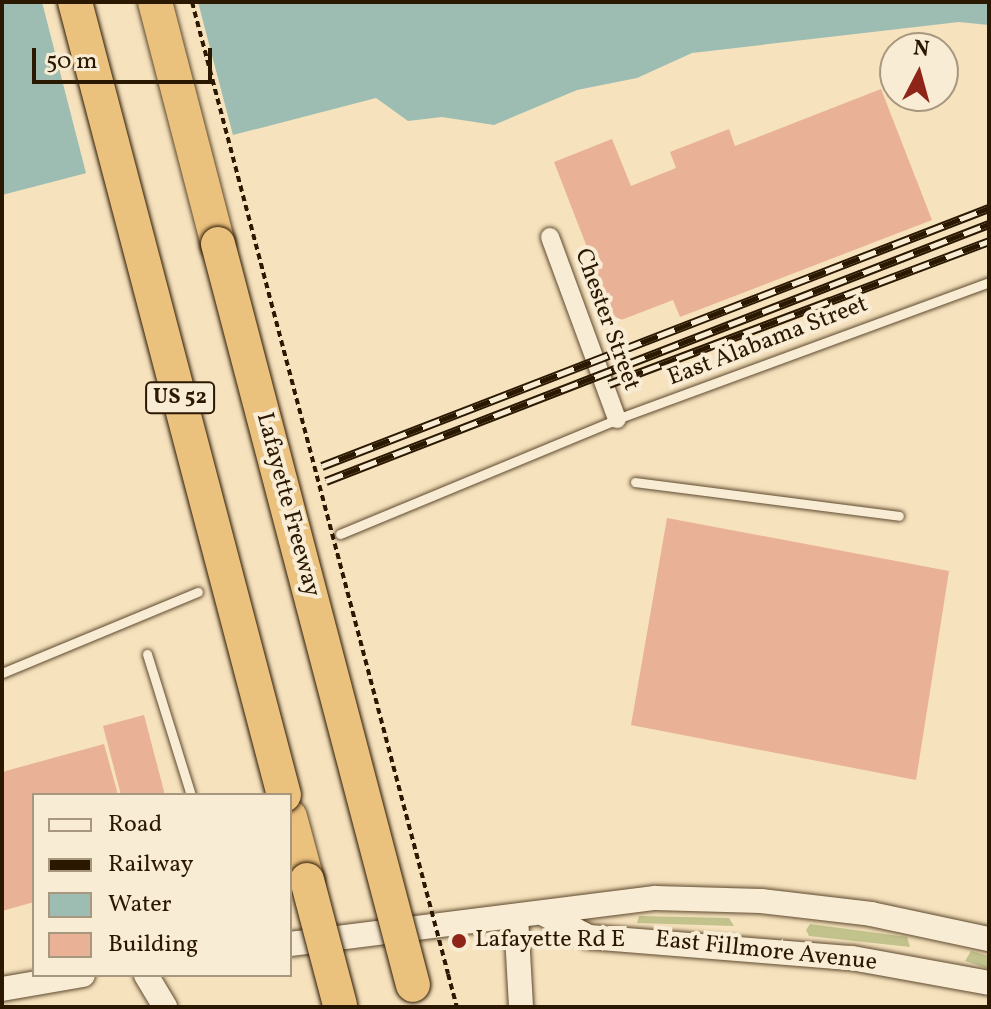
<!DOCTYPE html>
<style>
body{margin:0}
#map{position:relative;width:991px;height:1009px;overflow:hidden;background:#f6e2bd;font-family:Vollkorn,serif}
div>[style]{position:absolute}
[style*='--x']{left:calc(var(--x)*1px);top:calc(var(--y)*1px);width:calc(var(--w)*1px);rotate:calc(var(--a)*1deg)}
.green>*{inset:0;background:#c2c28d}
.water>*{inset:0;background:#9dbdb3}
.pier>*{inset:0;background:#f6e2bd}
.building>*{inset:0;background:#e9b195}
.path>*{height:4px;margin-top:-2px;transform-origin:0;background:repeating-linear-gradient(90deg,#2b1800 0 6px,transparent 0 10px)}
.roads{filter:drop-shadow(0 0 2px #5e4a2f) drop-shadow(0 0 2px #5e4a2f)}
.service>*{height:9px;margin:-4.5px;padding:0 4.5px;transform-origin:4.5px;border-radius:4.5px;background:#f9ecd4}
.minor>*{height:18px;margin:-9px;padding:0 9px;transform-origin:9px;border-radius:9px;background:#f9ecd4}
.tertiary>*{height:24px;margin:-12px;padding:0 12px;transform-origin:12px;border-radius:12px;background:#f9ecd4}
.motorway>*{height:34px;margin:-17px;padding:0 17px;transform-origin:17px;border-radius:17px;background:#ebc17e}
.rail>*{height:9px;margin-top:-4.5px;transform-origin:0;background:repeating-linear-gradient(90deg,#f9ecd4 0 18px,#2b1800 0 36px);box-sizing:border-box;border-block:2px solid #2b1800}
.path-bridge>*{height:4px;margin-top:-2px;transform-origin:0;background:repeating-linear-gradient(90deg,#2b1800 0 6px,transparent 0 10px)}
.bridges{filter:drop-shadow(0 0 2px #2b1800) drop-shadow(0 0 2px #2b1800)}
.motorway-bridge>*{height:34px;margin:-17px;padding:0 17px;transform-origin:17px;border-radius:17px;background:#ebc17e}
.dots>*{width:22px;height:22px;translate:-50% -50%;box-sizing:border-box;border:4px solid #f9ecd4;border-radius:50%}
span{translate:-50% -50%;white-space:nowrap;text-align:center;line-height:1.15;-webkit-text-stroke:8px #f9ecd4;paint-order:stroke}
.shield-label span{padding:2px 6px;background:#f9ecd4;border:2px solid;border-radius:6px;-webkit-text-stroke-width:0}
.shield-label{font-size:22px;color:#2b1800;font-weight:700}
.street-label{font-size:24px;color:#2b1800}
.poi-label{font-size:24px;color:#2b1800}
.left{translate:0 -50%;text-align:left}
.frame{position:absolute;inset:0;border:4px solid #2b1800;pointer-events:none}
.legend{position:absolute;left:32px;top:793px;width:260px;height:184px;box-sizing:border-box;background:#f9ecd4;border:2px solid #a7977f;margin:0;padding:10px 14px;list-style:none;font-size:24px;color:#2b1800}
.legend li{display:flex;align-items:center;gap:16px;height:40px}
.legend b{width:40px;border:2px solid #a7977f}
.north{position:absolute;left:879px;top:32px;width:80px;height:80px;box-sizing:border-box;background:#f9ecd4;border:2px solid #a7977f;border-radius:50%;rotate:6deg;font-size:22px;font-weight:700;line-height:32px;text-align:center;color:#2b1800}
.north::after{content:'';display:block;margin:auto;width:28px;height:36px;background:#8f2418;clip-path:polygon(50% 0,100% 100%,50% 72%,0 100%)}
.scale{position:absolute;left:32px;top:48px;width:180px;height:36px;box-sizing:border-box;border:4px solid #2b1800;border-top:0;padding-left:10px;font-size:24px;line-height:28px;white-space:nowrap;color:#2b1800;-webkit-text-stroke:6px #f9ecd4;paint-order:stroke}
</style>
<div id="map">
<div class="green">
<i style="clip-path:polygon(639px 916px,729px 918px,734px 926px,637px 923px)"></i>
<i style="clip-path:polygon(810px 924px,907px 937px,910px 947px,809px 936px,806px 930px)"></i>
<i style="clip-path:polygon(971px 951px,989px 956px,989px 969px,965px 961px)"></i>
</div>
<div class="water">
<i style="clip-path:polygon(2px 2px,989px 2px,989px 25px,959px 22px,692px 53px,637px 78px,577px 90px,494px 125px,442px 117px,408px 121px,376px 98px,2px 195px)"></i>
</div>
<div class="pier">
<i style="clip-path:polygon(42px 2px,198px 2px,234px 139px,87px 177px)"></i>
</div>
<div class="building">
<i style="clip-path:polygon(881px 89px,932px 220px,680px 317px,673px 300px,616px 322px,554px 162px,612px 139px,631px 186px,676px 168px,670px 152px,729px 129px,735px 146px)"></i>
<i style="clip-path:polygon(667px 518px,949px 571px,916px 780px,631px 725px)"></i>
<i style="clip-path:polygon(144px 715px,165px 795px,121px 795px,103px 726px)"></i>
<i style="clip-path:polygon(104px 744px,118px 795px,34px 795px,34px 902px,2px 911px,2px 772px)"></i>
</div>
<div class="path">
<i style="--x:448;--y:974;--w:34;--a:75"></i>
</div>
<div class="roads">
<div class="service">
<i style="--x:635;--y:482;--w:266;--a:7.3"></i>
<i style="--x:340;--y:534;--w:300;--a:-22.5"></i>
<i style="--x:617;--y:419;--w:396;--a:-20.2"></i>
<i style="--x:147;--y:654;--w:148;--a:72.7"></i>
<i style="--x:2;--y:673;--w:212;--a:-22.5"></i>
</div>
<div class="minor">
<i style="--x:550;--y:237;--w:194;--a:69.8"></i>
</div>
<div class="tertiary">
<i style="--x:546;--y:915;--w:48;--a:27.1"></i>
<i style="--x:589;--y:937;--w:264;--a:4.6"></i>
<i style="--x:852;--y:958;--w:139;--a:10.3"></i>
<i style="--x:516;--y:917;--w:90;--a:86.8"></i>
<i style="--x:290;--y:944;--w:368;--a:-7.2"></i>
<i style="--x:655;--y:898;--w:106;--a:1.6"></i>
<i style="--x:761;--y:901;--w:111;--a:6.7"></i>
<i style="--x:871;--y:914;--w:121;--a:12"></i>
<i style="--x:146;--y:975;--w:37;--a:59"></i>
<i style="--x:2;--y:989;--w:82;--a:-9.8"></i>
</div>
<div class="motorway">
<i style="--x:155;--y:2;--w:250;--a:75.4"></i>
<i style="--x:290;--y:817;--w:65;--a:74.9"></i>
</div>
</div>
<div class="rail">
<i style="--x:609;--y:384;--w:406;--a:-20.6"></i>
<i style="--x:322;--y:466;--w:715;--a:-21.15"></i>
<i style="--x:326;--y:481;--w:711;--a:-21.19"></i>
</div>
<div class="path-bridge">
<i style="--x:192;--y:2;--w:1005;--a:75.24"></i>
</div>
<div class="bridges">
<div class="motorway-bridge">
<i style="--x:75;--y:2;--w:820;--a:75.24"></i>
<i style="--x:218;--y:244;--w:766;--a:75.26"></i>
<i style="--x:307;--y:880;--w:129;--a:75.2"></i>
</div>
</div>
<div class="dots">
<i style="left:459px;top:941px;background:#8f2418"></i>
</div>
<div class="shield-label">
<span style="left:180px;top:398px">US 52</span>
</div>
<div class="street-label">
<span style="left:606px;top:320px;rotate:70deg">Chester Street</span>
<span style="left:768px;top:342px;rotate:-21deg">East Alabama Street</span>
<span style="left:287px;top:505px;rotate:75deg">Lafayette Freeway</span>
<span style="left:766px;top:952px;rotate:6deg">East Fillmore Avenue</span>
</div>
<div class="poi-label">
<span class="left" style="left:475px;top:941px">Lafayette Rd E</span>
</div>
<div class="frame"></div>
<ul class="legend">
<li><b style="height:10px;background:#f9ecd4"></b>Road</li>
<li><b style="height:10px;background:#2b1800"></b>Railway</li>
<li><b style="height:22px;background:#9dbdb3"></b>Water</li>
<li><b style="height:22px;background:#e9b195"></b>Building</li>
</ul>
<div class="north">N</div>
<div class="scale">50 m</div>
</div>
